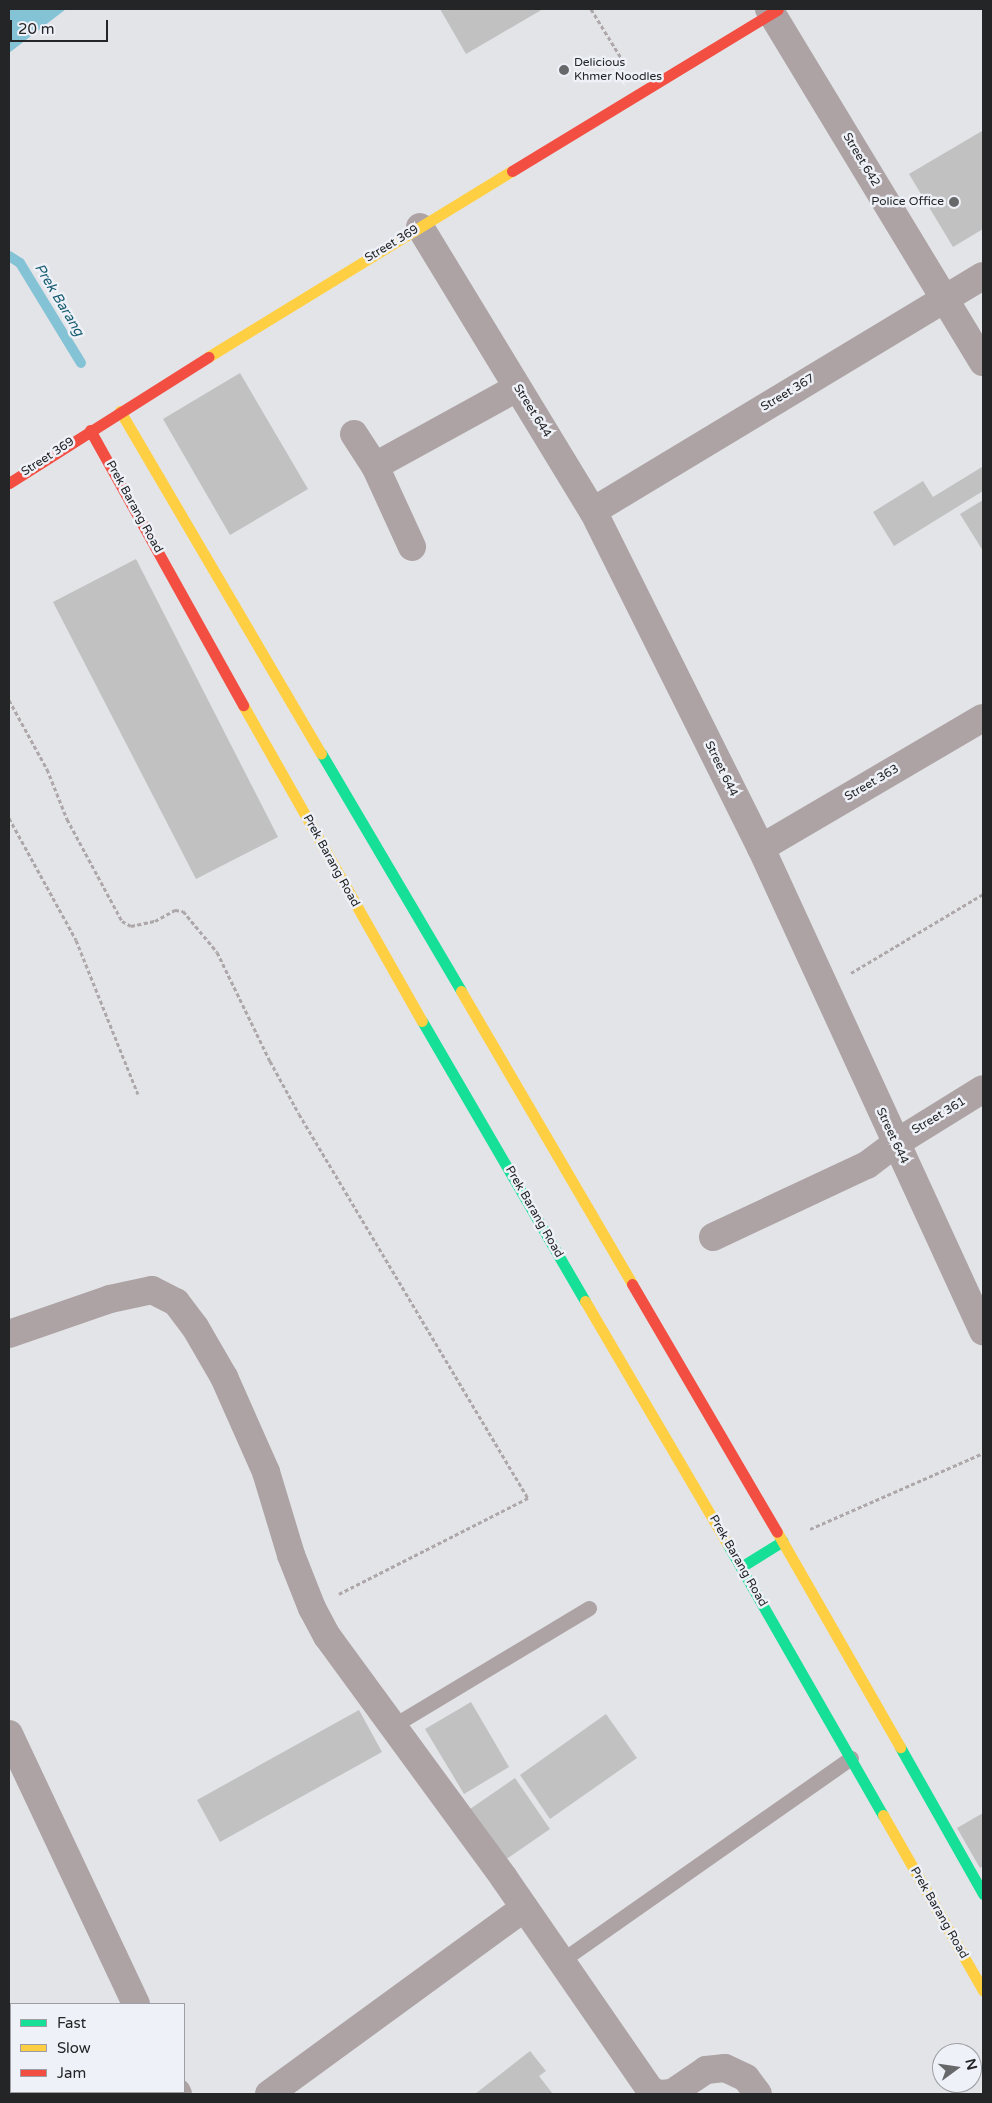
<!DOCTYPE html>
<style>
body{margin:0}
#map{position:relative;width:992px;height:2103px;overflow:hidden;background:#e3e4e7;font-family:"Varela Round",sans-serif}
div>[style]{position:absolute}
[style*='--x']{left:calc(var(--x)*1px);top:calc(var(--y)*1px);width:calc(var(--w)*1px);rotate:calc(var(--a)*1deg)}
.water>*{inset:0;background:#84c2d6}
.stream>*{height:10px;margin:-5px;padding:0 5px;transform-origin:5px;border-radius:5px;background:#84c2d6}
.building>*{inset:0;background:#c1c1c2}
.path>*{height:3px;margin-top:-1.5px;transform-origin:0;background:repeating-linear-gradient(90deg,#ada7a9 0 4px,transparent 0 6.5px)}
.lane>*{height:15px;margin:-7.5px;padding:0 7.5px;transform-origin:7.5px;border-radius:7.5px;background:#ada3a5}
.street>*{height:28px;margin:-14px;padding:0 14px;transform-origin:14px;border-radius:14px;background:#ada3a5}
.fast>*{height:11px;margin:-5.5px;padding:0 5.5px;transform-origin:5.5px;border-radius:5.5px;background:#16e098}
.slow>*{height:11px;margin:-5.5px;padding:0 5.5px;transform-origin:5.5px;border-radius:5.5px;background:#ffcf43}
.jam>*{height:11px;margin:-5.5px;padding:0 5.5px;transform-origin:5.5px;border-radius:5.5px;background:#f24e42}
.dots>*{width:14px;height:14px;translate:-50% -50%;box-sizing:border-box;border:2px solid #eef1f7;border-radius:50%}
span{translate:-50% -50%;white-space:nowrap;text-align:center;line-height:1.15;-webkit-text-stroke:5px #eef1f7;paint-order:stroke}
.poi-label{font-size:12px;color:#242527}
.left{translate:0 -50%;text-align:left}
.right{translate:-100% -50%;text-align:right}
.street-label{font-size:12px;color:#242527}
.water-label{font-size:14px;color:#175e71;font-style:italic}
.frame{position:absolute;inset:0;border:10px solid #242527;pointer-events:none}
.legend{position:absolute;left:10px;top:2003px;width:175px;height:90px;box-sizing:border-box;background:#eef1f7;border:1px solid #9d9fa4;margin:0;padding:6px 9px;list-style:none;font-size:15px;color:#242527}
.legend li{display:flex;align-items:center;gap:10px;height:25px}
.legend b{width:25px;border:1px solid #9d9fa4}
.north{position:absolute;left:932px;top:2043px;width:50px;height:50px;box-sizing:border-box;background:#eef1f7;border:1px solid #9d9fa4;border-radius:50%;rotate:76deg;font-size:14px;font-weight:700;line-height:20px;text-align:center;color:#242527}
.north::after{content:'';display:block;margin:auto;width:18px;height:22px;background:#67686a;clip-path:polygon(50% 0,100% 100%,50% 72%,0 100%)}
.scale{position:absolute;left:10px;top:20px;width:98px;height:22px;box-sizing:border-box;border:2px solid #242527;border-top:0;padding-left:6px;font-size:15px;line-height:18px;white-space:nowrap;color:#242527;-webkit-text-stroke:4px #eef1f7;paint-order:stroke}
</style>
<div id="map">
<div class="water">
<i style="clip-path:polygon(9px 9px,66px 9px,9px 53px)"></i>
</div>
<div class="stream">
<i style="--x:9;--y:256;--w:13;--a:32"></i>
<i style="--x:20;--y:263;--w:117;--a:58.6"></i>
</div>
<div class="building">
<i style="clip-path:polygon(440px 9px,543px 9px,466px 54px)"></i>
<i style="clip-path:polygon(982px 131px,983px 229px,953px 247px,909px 174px)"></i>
<i style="clip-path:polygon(240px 373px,308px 489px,230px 535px,163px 419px)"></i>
<i style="clip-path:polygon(982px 467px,983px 491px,894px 546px,873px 512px,923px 481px,933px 497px)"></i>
<i style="clip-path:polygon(983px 500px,983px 551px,960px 514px)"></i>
<i style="clip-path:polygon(136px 559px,278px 837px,196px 879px,53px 602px)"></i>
<i style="clip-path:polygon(471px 1702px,509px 1767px,464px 1794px,425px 1729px)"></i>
<i style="clip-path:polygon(359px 1710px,382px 1752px,220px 1842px,197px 1800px)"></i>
<i style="clip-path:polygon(606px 1714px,637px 1758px,550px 1819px,520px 1775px)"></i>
<i style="clip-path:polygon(515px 1778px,550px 1829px,505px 1860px,470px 1809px)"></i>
<i style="clip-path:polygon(983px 1813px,983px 1866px,980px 1868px,957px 1828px)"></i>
<i style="clip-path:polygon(530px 2051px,546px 2071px,539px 2076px,553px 2094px,475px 2094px)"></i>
</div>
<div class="path">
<i style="--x:591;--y:9;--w:67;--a:58.4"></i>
<i style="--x:9;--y:700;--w:79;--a:61.2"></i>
<i style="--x:47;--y:769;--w:54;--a:68.2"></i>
<i style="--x:67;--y:819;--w:116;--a:61.7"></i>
<i style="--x:122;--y:921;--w:10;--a:29"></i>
<i style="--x:131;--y:926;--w:25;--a:-12"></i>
<i style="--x:155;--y:921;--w:23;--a:-29"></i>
<i style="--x:175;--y:910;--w:8;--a:7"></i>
<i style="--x:183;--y:911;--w:53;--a:50.3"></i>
<i style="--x:217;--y:952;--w:121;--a:64.1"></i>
<i style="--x:270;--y:1061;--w:60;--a:61.3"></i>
<i style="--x:299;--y:1114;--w:447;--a:59.2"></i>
<i style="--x:528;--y:1498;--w:212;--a:153.1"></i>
<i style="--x:9;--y:818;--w:139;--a:61.2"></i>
<i style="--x:76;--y:940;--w:166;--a:68.1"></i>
<i style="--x:851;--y:973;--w:154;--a:-30.9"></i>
<i style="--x:810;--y:1529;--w:189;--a:-23.7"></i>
</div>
<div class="lane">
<i style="--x:391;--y:1727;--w:231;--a:-31"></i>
<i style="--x:561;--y:1961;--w:354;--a:-35"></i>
</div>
<div class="street">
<i style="--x:769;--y:9;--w:413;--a:58.8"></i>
<i style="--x:420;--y:227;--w:333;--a:58.7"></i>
<i style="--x:593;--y:511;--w:377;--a:63.5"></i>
<i style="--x:761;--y:848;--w:532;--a:65.32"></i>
<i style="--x:354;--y:434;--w:38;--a:57"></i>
<i style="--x:375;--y:466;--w:89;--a:65.4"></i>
<i style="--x:375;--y:466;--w:162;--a:-28.8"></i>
<i style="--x:593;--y:511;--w:455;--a:-31.1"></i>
<i style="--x:761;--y:848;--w:257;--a:-30.4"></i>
<i style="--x:713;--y:1237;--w:170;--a:-25.1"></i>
<i style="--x:867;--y:1165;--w:36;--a:-37"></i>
<i style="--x:896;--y:1143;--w:102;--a:-31.8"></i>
<i style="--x:9;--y:1334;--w:107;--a:-19.1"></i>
<i style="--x:110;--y:1299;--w:43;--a:-12.1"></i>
<i style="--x:152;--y:1290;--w:27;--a:27"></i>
<i style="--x:176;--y:1302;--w:31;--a:53"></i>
<i style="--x:195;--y:1327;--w:58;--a:59.9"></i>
<i style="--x:224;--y:1377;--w:104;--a:66.1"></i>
<i style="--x:266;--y:1472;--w:87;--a:73.2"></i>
<i style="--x:291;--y:1555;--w:57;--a:68.4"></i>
<i style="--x:312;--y:1608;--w:32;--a:62"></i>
<i style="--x:327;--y:1636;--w:300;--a:53.8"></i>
<i style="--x:504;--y:1878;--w:257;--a:55.4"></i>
<i style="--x:650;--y:2090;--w:10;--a:24"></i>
<i style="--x:9;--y:1734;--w:298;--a:64.8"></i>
<i style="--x:177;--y:2092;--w:2;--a:63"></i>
<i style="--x:269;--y:2094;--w:316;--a:-36.1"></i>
<i style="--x:660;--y:2094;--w:12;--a:-5"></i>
<i style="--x:672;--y:2093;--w:41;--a:-34.1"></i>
<i style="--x:706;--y:2070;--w:19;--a:-6"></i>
<i style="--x:725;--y:2068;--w:23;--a:25"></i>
<i style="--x:746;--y:2078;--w:20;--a:53"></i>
</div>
<div class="fast">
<i style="--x:321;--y:753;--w:276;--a:59.5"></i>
<i style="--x:422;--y:1021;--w:324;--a:59.8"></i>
<i style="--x:727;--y:1543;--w:314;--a:60.2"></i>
<i style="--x:741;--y:1567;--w:49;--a:-31.8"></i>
<i style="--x:900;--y:1747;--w:169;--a:60.5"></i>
</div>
<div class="slow">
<i style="--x:208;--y:357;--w:356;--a:-31.5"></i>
<i style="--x:120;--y:411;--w:397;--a:59.6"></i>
<i style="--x:243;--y:705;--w:363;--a:60.5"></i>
<i style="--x:461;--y:991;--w:339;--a:59.7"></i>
<i style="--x:585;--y:1301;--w:281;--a:59.6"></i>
<i style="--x:777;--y:1532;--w:248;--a:60.2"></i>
<i style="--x:883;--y:1815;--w:202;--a:60.3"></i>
</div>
<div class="jam">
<i style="--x:512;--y:171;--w:311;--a:-31.3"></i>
<i style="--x:90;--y:430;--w:315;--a:60.9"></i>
<i style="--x:9;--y:483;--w:236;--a:-32.3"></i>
<i style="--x:632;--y:1284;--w:287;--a:59.7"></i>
</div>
<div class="dots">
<i style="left:564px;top:70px;background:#67686a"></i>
<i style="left:954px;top:202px;background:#67686a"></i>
</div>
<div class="poi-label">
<span class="left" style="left:574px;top:70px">Delicious<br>Khmer Noodles</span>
<span class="right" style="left:944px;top:202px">Police Office</span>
</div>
<div class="street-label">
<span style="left:861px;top:160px;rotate:59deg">Street 642</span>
<span style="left:392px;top:244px;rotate:-31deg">Street 369</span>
<span style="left:788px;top:393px;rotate:-31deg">Street 367</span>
<span style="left:532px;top:411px;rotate:58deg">Street 644</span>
<span style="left:48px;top:457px;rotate:-33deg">Street 369</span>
<span style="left:134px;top:507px;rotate:61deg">Prek Barang Road</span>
<span style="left:721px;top:769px;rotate:64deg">Street 644</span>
<span style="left:872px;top:783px;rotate:-30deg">Street 363</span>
<span style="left:331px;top:861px;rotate:61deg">Prek Barang Road</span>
<span style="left:939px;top:1116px;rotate:-31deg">Street 361</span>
<span style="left:892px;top:1136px;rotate:65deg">Street 644</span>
<span style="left:534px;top:1212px;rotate:60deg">Prek Barang Road</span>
<span style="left:738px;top:1561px;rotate:60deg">Prek Barang Road</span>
<span style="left:939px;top:1913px;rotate:60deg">Prek Barang Road</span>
</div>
<div class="water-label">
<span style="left:59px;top:300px;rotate:59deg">Prek Barang</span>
</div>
<div class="frame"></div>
<ul class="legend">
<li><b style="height:6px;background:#16e098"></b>Fast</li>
<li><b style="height:6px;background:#ffcf43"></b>Slow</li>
<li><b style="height:6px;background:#f24e42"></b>Jam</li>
</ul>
<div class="north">N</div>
<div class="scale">20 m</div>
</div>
